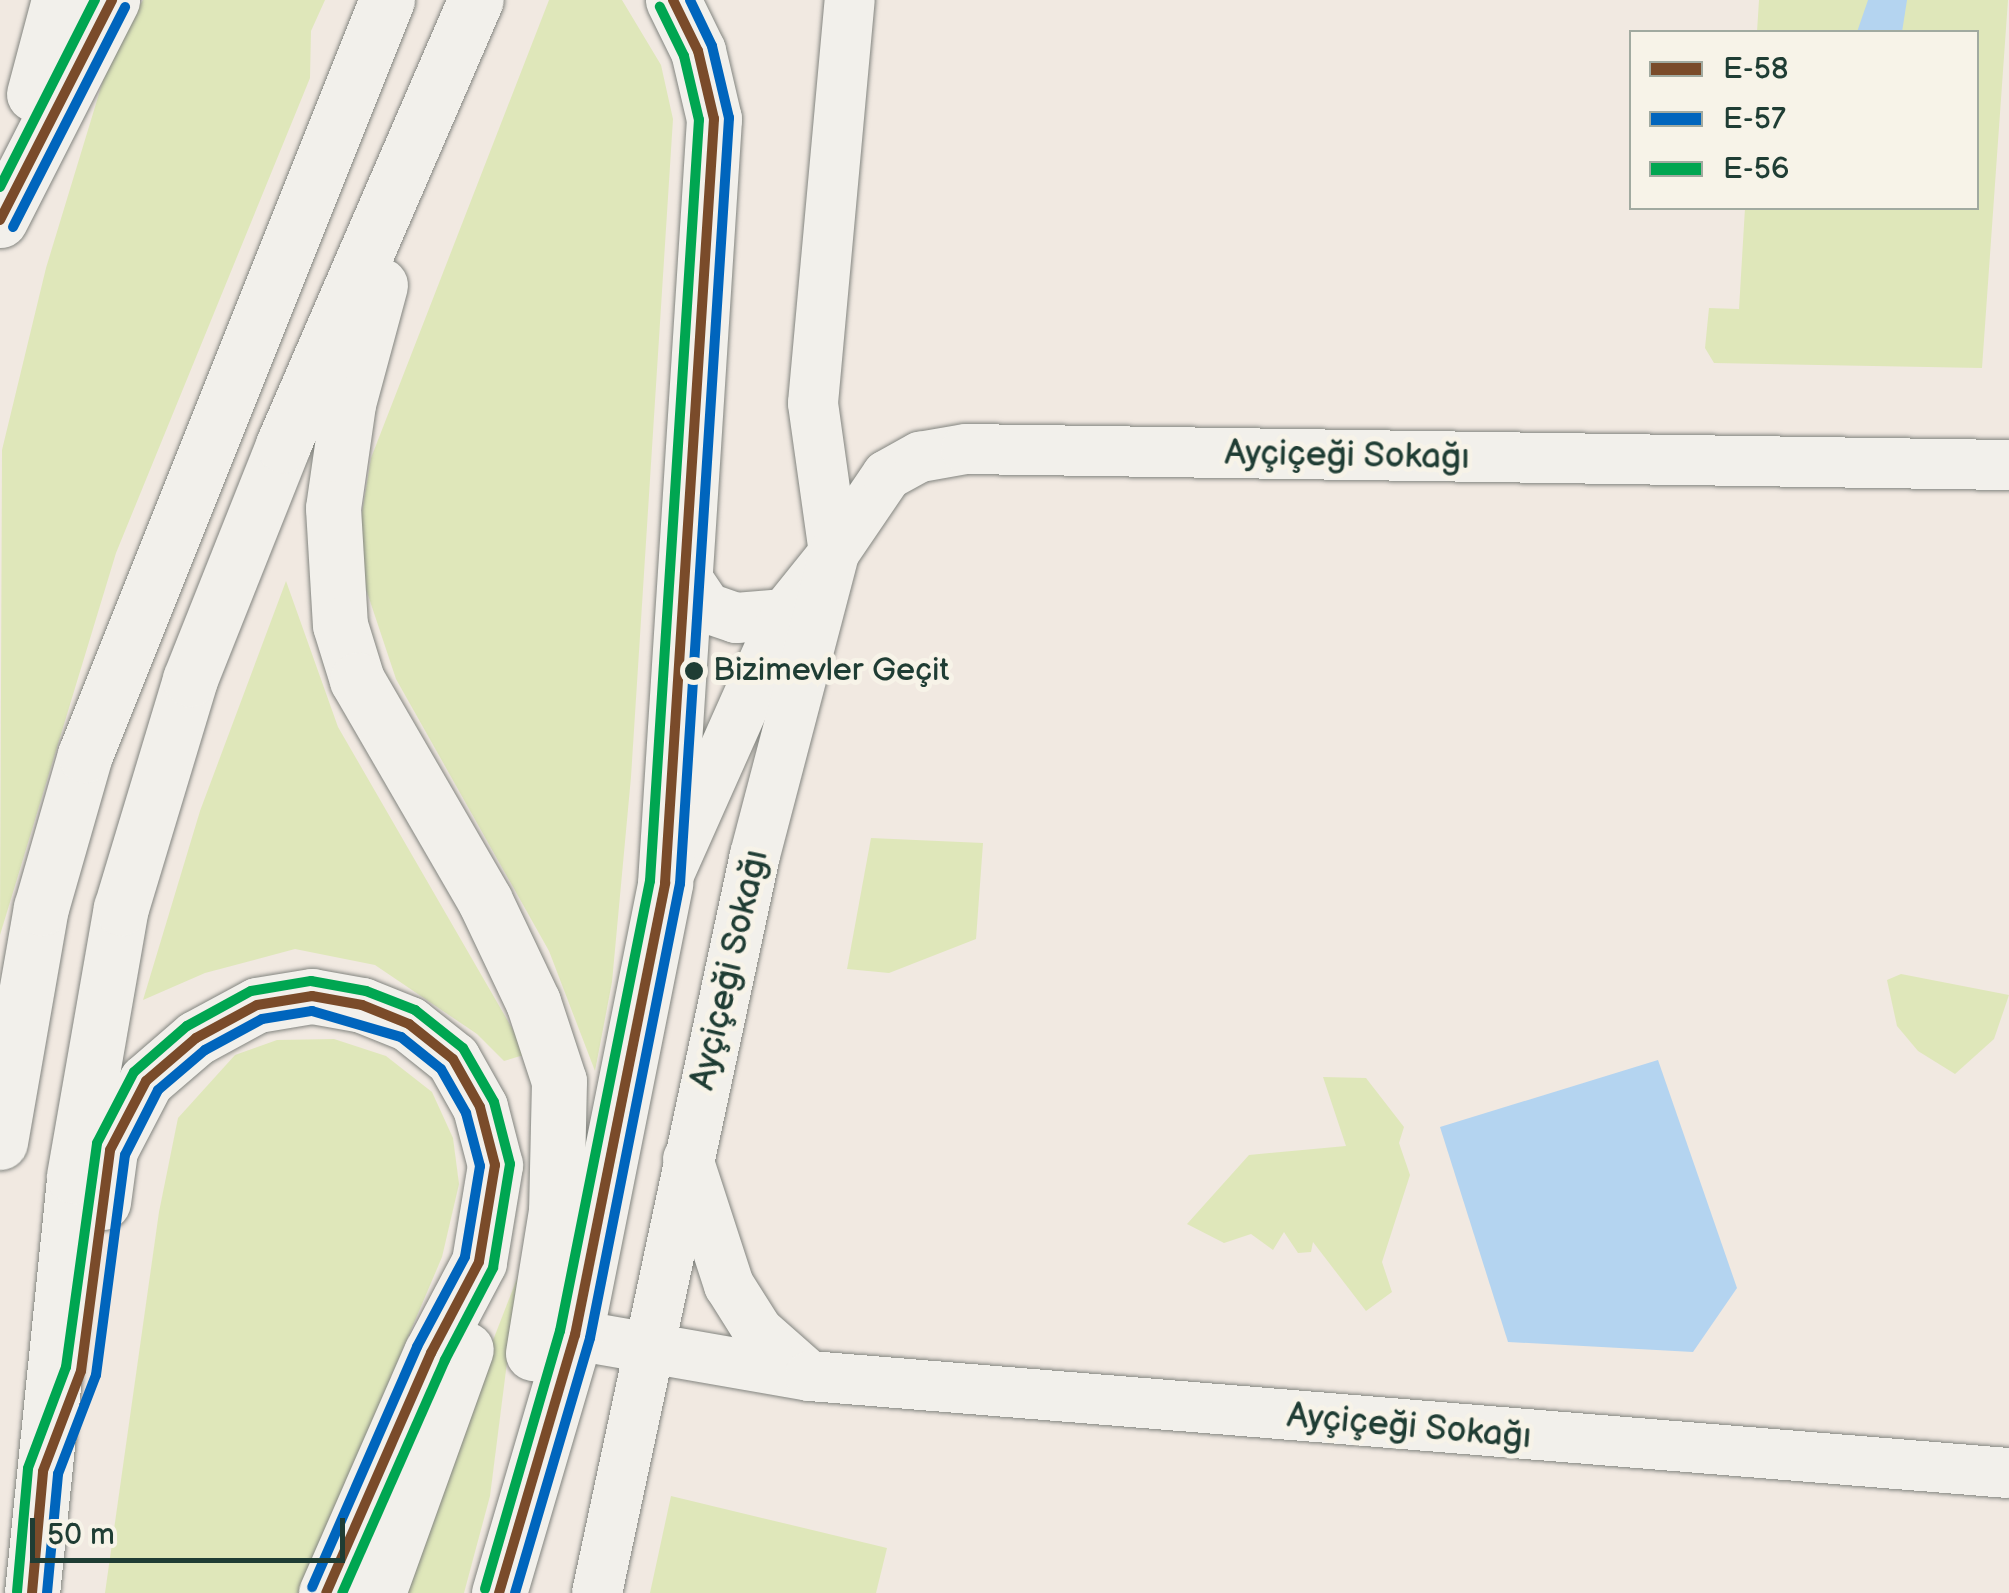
<!DOCTYPE html>
<meta charset="utf-8">
<style>
body{margin:0}
#map{position:relative;width:2009px;height:1593px;overflow:hidden;background:#f1e9e1;font-family:"Balsamiq Sans",sans-serif}
div>[style]{position:absolute}
[style*='--x']{left:calc(var(--x)*1px);top:calc(var(--y)*1px);width:calc(var(--w)*1px);rotate:calc(var(--a)*1deg)}
.green>*{inset:0;background:#dfe7ba}
.water>*{inset:0;background:#b4d4f0}
.roads{filter:drop-shadow(0 0 2px #838580) drop-shadow(0 0 2px #838580)}
.minor>*{height:50px;margin:-25px;padding:0 25px;transform-origin:25px;border-radius:25px;background:#f2f0eb}
.major>*{height:55px;margin:-27.5px;padding:0 27.5px;transform-origin:27.5px;border-radius:27.5px;background:#f2f0eb}
.highway>*{height:55px;margin:-27.5px;padding:0 27.5px;transform-origin:27.5px;border-radius:27.5px;background:#f2f0eb}
.bus-1>*{height:10px;margin:-5px;padding:0 5px;transform-origin:5px;border-radius:5px;background:#7a4b2a}
.bus-2>*{height:10px;margin:-5px;padding:0 5px;transform-origin:5px;border-radius:5px;background:#0065bd}
.bus-3>*{height:10px;margin:-5px;padding:0 5px;transform-origin:5px;border-radius:5px;background:#00a651}
.dots>*{width:28px;height:28px;translate:-50% -50%;box-sizing:border-box;border:5px solid #f7f3e8;border-radius:50%}
span{translate:-50% -50%;white-space:nowrap;text-align:center;line-height:1.15;-webkit-text-stroke:10px #f7f3e8;paint-order:stroke}
.bus-label{font-size:32px;color:#1f3d34}
.left{translate:0 -50%;text-align:left}
.street-label{font-size:35px;color:#1f3d34}
.legend{position:absolute;left:1629px;top:30px;width:350px;height:180px;box-sizing:border-box;background:#f7f3e8;border:2px solid #a1aaa0;margin:0;padding:12px 18px;list-style:none;font-size:30px;color:#1f3d34}
.legend li{display:flex;align-items:center;gap:20px;height:50px}
.legend b{width:50px;border:2px solid #a1aaa0}
.scale{position:absolute;left:30px;top:1518px;width:315px;height:45px;box-sizing:border-box;border:5px solid #1f3d34;border-top:0;padding-left:12px;font-size:30px;line-height:35px;white-space:nowrap;color:#1f3d34;-webkit-text-stroke:8px #f7f3e8;paint-order:stroke}
</style>
<div id="map">
<div class="green">
<i style="clip-path:polygon(143px 0,325px 0,311px 31px,310px 78px,116px 553px,0 935px,2px 450px,46px 268px,112px 51px)"></i>
<i style="clip-path:polygon(549px 0,622px 0,661px 65px,673px 119px,631px 777px,612px 982px,595px 1071px,549px 951px,396px 679px,365px 586px,361px 519px,371px 458px)"></i>
<i style="clip-path:polygon(1759px 0,2008px 0,1982px 368px,1714px 363px,1705px 348px,1709px 308px,1739px 309px,1745px 208px,1976px 208px,1976px 32px,1757px 32px)"></i>
<i style="clip-path:polygon(286px 581px,338px 727px,527px 1054px,504px 1061px,477px 1034px,375px 965px,295px 949px,205px 973px,143px 1000px,200px 811px)"></i>
<i style="clip-path:polygon(871px 838px,983px 843px,976px 939px,889px 973px,847px 969px)"></i>
<i style="clip-path:polygon(1901px 974px,2009px 995px,1994px 1039px,1955px 1074px,1918px 1051px,1897px 1026px,1887px 980px)"></i>
<i style="clip-path:polygon(334px 1039px,386px 1056px,432px 1092px,453px 1138px,459px 1184px,442px 1257px,299px 1593px,105px 1593px,159px 1212px,178px 1118px,235px 1055px,277px 1040px)"></i>
<i style="clip-path:polygon(1323px 1077px,1366px 1078px,1404px 1127px,1399px 1143px,1410px 1175px,1382px 1262px,1392px 1292px,1366px 1311px,1313px 1242px,1311px 1252px,1298px 1253px,1284px 1232px,1273px 1250px,1251px 1234px,1224px 1243px,1187px 1224px,1249px 1155px,1346px 1146px)"></i>
<i style="clip-path:polygon(518px 1276px,490px 1496px,464px 1593px,395px 1593px)"></i>
<i style="clip-path:polygon(671px 1496px,887px 1548px,876px 1593px,650px 1593px)"></i>
</div>
<div class="water">
<i style="clip-path:polygon(1868px 0,1907px 0,1902px 32px,1857px 32px)"></i>
<i style="clip-path:polygon(1658px 1060px,1737px 1288px,1693px 1352px,1508px 1342px,1440px 1127px)"></i>
</div>
<div class="roads">
<div class="minor">
<i style="--x:688;--y:580;--w:34;--a:56"></i>
<i style="--x:707;--y:608;--w:31;--a:19"></i>
<i style="--x:736;--y:618;--w:49;--a:-4.7"></i>
<i style="--x:669;--y:874;--w:285;--a:-66"></i>
<i style="--x:785;--y:614;--w:78;--a:-51.2"></i>
<i style="--x:834;--y:553;--w:151;--a:-98"></i>
<i style="--x:813;--y:403;--w:405;--a:-84.8"></i>
<i style="--x:688;--y:1159;--w:133;--a:72"></i>
<i style="--x:729;--y:1285;--w:54;--a:57.8"></i>
<i style="--x:758;--y:1331;--w:68;--a:41.4"></i>
<i style="--x:575;--y:1335;--w:239;--a:9.9"></i>
<i style="--x:810;--y:1376;--w:1203;--a:4.63"></i>
<i style="--x:597;--y:1593;--w:755;--a:-77.92"></i>
<i style="--x:755;--y:855;--w:312;--a:-75.3"></i>
<i style="--x:834;--y:553;--w:94;--a:-55.8"></i>
<i style="--x:887;--y:475;--w:38;--a:-29"></i>
<i style="--x:920;--y:457;--w:47;--a:-9.9"></i>
<i style="--x:966;--y:449;--w:1043;--a:0.88"></i>
</div>
<div class="major">
<i style="--x:326;--y:1593;--w:262;--a:-66.4"></i>
<i style="--x:431;--y:1353;--w:103;--a:-62.2"></i>
<i style="--x:378;--y:1593;--w:259;--a:-70.2"></i>
</div>
<div class="highway">
<i style="--x:34;--y:94;--w:97;--a:-75.1"></i>
<i style="--x:0;--y:220;--w:247;--a:-63"></i>
<i style="--x:380;--y:285;--w:123;--a:105.1"></i>
<i style="--x:348;--y:404;--w:105;--a:98.2"></i>
<i style="--x:333;--y:508;--w:117;--a:86.6"></i>
<i style="--x:340;--y:625;--w:58;--a:72.8"></i>
<i style="--x:357;--y:680;--w:255;--a:59.9"></i>
<i style="--x:485;--y:901;--w:112;--a:64.6"></i>
<i style="--x:533;--y:1002;--w:83;--a:71.8"></i>
<i style="--x:559;--y:1081;--w:130;--a:91.3"></i>
<i style="--x:556;--y:1211;--w:144;--a:99.2"></i>
<i style="--x:0;--y:1142;--w:238;--a:-80.1"></i>
<i style="--x:41;--y:908;--w:159;--a:-74"></i>
<i style="--x:85;--y:755;--w:813;--a:-68.2"></i>
<i style="--x:103;--y:1202;--w:52;--a:-82.3"></i>
<i style="--x:110;--y:1150;--w:78;--a:-62.4"></i>
<i style="--x:146;--y:1081;--w:66;--a:-40.7"></i>
<i style="--x:196;--y:1038;--w:69;--a:-28.4"></i>
<i style="--x:257;--y:1005;--w:56;--a:-9.3"></i>
<i style="--x:312;--y:996;--w:51;--a:10.2"></i>
<i style="--x:362;--y:1005;--w:51;--a:22"></i>
<i style="--x:409;--y:1024;--w:56;--a:38.5"></i>
<i style="--x:453;--y:1059;--w:55;--a:60.6"></i>
<i style="--x:480;--y:1107;--w:60;--a:75.5"></i>
<i style="--x:495;--y:1165;--w:98;--a:99.4"></i>
<i style="--x:32;--y:1593;--w:419;--a:-84.2"></i>
<i style="--x:74;--y:1176;--w:272;--a:-80.1"></i>
<i style="--x:121;--y:908;--w:239;--a:-73.2"></i>
<i style="--x:190;--y:679;--w:252;--a:-68.3"></i>
<i style="--x:283;--y:445;--w:485;--a:-66.6"></i>
<i style="--x:499;--y:1593;--w:269;--a:-73.6"></i>
<i style="--x:575;--y:1335;--w:461;--a:-78.7"></i>
<i style="--x:665;--y:883;--w:766;--a:-86.33"></i>
<i style="--x:714;--y:119;--w:70;--a:-103.2"></i>
<i style="--x:698;--y:51;--w:57;--a:-116.1"></i>
</div>
</div>
<div class="bus-1">
<i style="--x:0;--y:220;--w:247;--a:-63"></i>
<i style="--x:32;--y:1593;--w:122;--a:-84.8"></i>
<i style="--x:43;--y:1471;--w:107;--a:-69.2"></i>
<i style="--x:81;--y:1371;--w:223;--a:-82.5"></i>
<i style="--x:110;--y:1150;--w:78;--a:-62.4"></i>
<i style="--x:146;--y:1081;--w:66;--a:-40.7"></i>
<i style="--x:196;--y:1038;--w:69;--a:-28.4"></i>
<i style="--x:257;--y:1005;--w:56;--a:-9.3"></i>
<i style="--x:312;--y:996;--w:51;--a:10.2"></i>
<i style="--x:362;--y:1005;--w:51;--a:22"></i>
<i style="--x:409;--y:1024;--w:56;--a:38.5"></i>
<i style="--x:453;--y:1059;--w:55;--a:60.6"></i>
<i style="--x:480;--y:1107;--w:60;--a:75.5"></i>
<i style="--x:495;--y:1165;--w:98;--a:99.4"></i>
<i style="--x:479;--y:1262;--w:103;--a:117.8"></i>
<i style="--x:431;--y:1353;--w:262;--a:113.6"></i>
<i style="--x:499;--y:1593;--w:269;--a:-73.6"></i>
<i style="--x:575;--y:1335;--w:461;--a:-78.7"></i>
<i style="--x:665;--y:883;--w:766;--a:-86.33"></i>
<i style="--x:714;--y:119;--w:70;--a:-103.2"></i>
<i style="--x:698;--y:51;--w:57;--a:-116.1"></i>
</div>
<div class="bus-2">
<i style="--x:13;--y:227;--w:247;--a:-63"></i>
<i style="--x:47;--y:1593;--w:120;--a:-84.7"></i>
<i style="--x:58;--y:1474;--w:106;--a:-69"></i>
<i style="--x:96;--y:1375;--w:222;--a:-82.5"></i>
<i style="--x:125;--y:1155;--w:73;--a:-63.1"></i>
<i style="--x:158;--y:1090;--w:62;--a:-40.4"></i>
<i style="--x:205;--y:1050;--w:65;--a:-28.5"></i>
<i style="--x:262;--y:1019;--w:51;--a:-9.1"></i>
<i style="--x:312;--y:1011;--w:93;--a:16.3"></i>
<i style="--x:401;--y:1037;--w:51;--a:38.7"></i>
<i style="--x:441;--y:1069;--w:51;--a:60.4"></i>
<i style="--x:466;--y:1113;--w:55;--a:75.2"></i>
<i style="--x:480;--y:1166;--w:92;--a:99.4"></i>
<i style="--x:465;--y:1257;--w:102;--a:118.1"></i>
<i style="--x:417;--y:1347;--w:262;--a:113.6"></i>
<i style="--x:515;--y:1593;--w:266;--a:-73.6"></i>
<i style="--x:590;--y:1338;--w:463;--a:-78.8"></i>
<i style="--x:680;--y:884;--w:768;--a:-86.34"></i>
<i style="--x:729;--y:118;--w:74;--a:-103.3"></i>
<i style="--x:712;--y:46;--w:51;--a:-115.6"></i>
</div>
<div class="bus-3">
<i style="--x:0;--y:187;--w:210;--a:-63.1"></i>
<i style="--x:485;--y:1589;--w:269;--a:-73.8"></i>
<i style="--x:560;--y:1331;--w:459;--a:-78.7"></i>
<i style="--x:650;--y:881;--w:763;--a:-86.32"></i>
<i style="--x:699;--y:120;--w:66;--a:-103.2"></i>
<i style="--x:684;--y:56;--w:55;--a:-116.1"></i>
<i style="--x:17;--y:1592;--w:124;--a:-84.9"></i>
<i style="--x:28;--y:1468;--w:108;--a:-69.4"></i>
<i style="--x:66;--y:1367;--w:226;--a:-82.1"></i>
<i style="--x:97;--y:1143;--w:80;--a:-62.5"></i>
<i style="--x:134;--y:1072;--w:70;--a:-41"></i>
<i style="--x:187;--y:1026;--w:73;--a:-28.7"></i>
<i style="--x:251;--y:991;--w:61;--a:-9.5"></i>
<i style="--x:311;--y:981;--w:56;--a:10.3"></i>
<i style="--x:366;--y:991;--w:53;--a:21.2"></i>
<i style="--x:415;--y:1010;--w:61;--a:38.4"></i>
<i style="--x:463;--y:1048;--w:62;--a:60.1"></i>
<i style="--x:494;--y:1102;--w:64;--a:75.5"></i>
<i style="--x:510;--y:1164;--w:105;--a:99.3"></i>
<i style="--x:493;--y:1268;--w:104;--a:117.6"></i>
<i style="--x:445;--y:1360;--w:255;--a:113.8"></i>
</div>
<div class="dots">
<i style="left:694px;top:671px;background:#1f3d34"></i>
</div>
<div class="bus-label">
<span class="left" style="left:713px;top:671px">Bizimevler Geçit</span>
</div>
<div class="street-label">
<span style="left:1347px;top:456px;rotate:1deg">Ayçiçeği Sokağı</span>
<span style="left:730px;top:970px;rotate:-77deg">Ayçiçeği Sokağı</span>
<span style="left:1409px;top:1427px;rotate:5deg">Ayçiçeği Sokağı</span>
</div>
<ul class="legend">
<li><b style="height:12px;background:#7a4b2a"></b>E-58</li>
<li><b style="height:12px;background:#0065bd"></b>E-57</li>
<li><b style="height:12px;background:#00a651"></b>E-56</li>
</ul>
<div class="scale">50 m</div>
</div>
